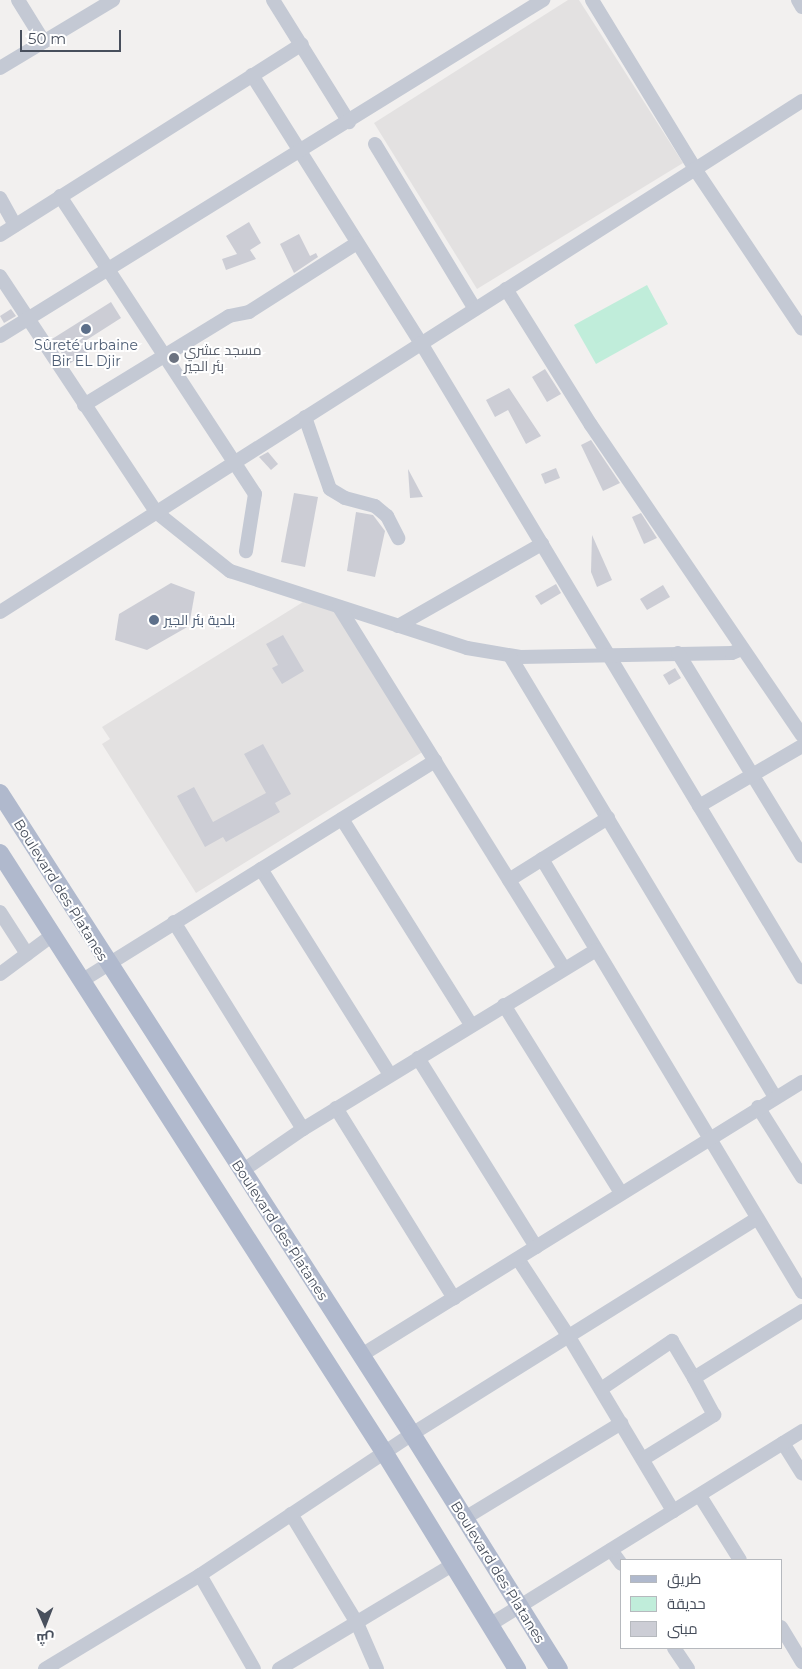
<!DOCTYPE html>
<meta charset="utf-8">
<style>
body{margin:0}
#map{position:relative;width:802px;height:1669px;overflow:hidden;background:#f2f0ef;font-family:Montserrat,Cairo,sans-serif}
div>[style]{position:absolute}
[style*='--x']{left:calc(var(--x)*1px);top:calc(var(--y)*1px);width:calc(var(--w)*1px);rotate:calc(var(--a)*1deg)}
.education>*{inset:0;background:#e3e1e1}
.green>*{inset:0;background:#c0edda}
.building>*{inset:0;background:#cccdd5}
.minor>*{height:14px;margin:-7px;padding:0 7px;transform-origin:7px;border-radius:7px;background:#c4c9d4}
.major>*{height:18px;margin:-9px;padding:0 9px;transform-origin:9px;border-radius:9px;background:#b0b9cd}
.dots>*{width:14px;height:14px;translate:-50% -50%;box-sizing:border-box;border:2px solid #fff;border-radius:50%}
span{translate:-50% -50%;white-space:nowrap;text-align:center;line-height:1.15;-webkit-text-stroke:4px #fff;paint-order:stroke}
.service-label{font-size:14px;color:#4e5e75}
.left{translate:0 -50%;text-align:left}
.worship-label{font-size:14px;color:#5b616d}
.street-label{font-size:14px;color:#484f5c}
.legend{position:absolute;left:620px;top:1559px;width:162px;height:90px;box-sizing:border-box;background:#fff;border:1px solid #b6b9be;margin:0;padding:6px 9px;list-style:none;font-size:15px;color:#484f5c}
.legend li{display:flex;align-items:center;gap:10px;height:25px}
.legend b{width:25px;border:1px solid #b6b9be}
.north{position:absolute;left:20px;top:1599px;width:50px;height:50px;-webkit-text-stroke:4px #fff;paint-order:stroke;rotate:179deg;font-size:14px;font-weight:700;line-height:20px;text-align:center;color:#484f5c}
.north::after{content:'';display:block;margin:auto;width:18px;height:22px;background:#484f5c;clip-path:polygon(50% 0,100% 100%,50% 72%,0 100%)}
.scale{position:absolute;left:20px;top:30px;width:101px;height:22px;box-sizing:border-box;border:2px solid #484f5c;border-top:0;padding-left:6px;font-size:15px;line-height:18px;white-space:nowrap;color:#484f5c;-webkit-text-stroke:4px #fff;paint-order:stroke}
</style>
<div id="map">
<div class="education">
<i style="clip-path:polygon(568px 0,579px 0,683px 163px,477px 289px,374px 123px)"></i>
<i style="clip-path:polygon(303px 602px,336px 611px,424px 751px,196px 893px,102px 744px,110px 739px,102px 727px)"></i>
</div>
<div class="green">
<i style="clip-path:polygon(647px 285px,668px 324px,596px 364px,574px 325px)"></i>
</div>
<div class="building">
<i style="clip-path:polygon(249px 222px,261px 243px,250px 250px,256px 259px,226px 270px,222px 259px,237px 254px,226px 236px)"></i>
<i style="clip-path:polygon(299px 234px,310px 256px,316px 253px,318px 257px,294px 273px,280px 244px)"></i>
<i style="clip-path:polygon(111px 302px,121px 318px,85px 341px,91px 350px,69px 364px,52px 339px)"></i>
<i style="clip-path:polygon(11px 309px,16px 316px,4px 323px,0 316px)"></i>
<i style="clip-path:polygon(545px 369px,561px 394px,547px 402px,532px 377px)"></i>
<i style="clip-path:polygon(509px 388px,541px 436px,526px 444px,508px 410px,495px 417px,486px 400px)"></i>
<i style="clip-path:polygon(591px 440px,620px 483px,603px 491px,581px 445px)"></i>
<i style="clip-path:polygon(268px 452px,278px 464px,271px 470px,259px 457px)"></i>
<i style="clip-path:polygon(556px 468px,560px 478px,545px 484px,541px 474px)"></i>
<i style="clip-path:polygon(408px 469px,423px 497px,410px 498px)"></i>
<i style="clip-path:polygon(294px 493px,318px 497px,305px 567px,281px 562px)"></i>
<i style="clip-path:polygon(356px 512px,373px 515px,385px 531px,375px 577px,347px 571px)"></i>
<i style="clip-path:polygon(641px 513px,657px 538px,644px 544px,632px 517px)"></i>
<i style="clip-path:polygon(592px 535px,612px 580px,597px 587px,591px 572px)"></i>
<i style="clip-path:polygon(171px 583px,195px 592px,189px 626px,147px 650px,115px 640px,119px 614px)"></i>
<i style="clip-path:polygon(556px 584px,561px 593px,541px 605px,535px 596px)"></i>
<i style="clip-path:polygon(663px 585px,670px 597px,647px 610px,640px 599px)"></i>
<i style="clip-path:polygon(283px 635px,304px 671px,282px 684px,272px 668px,278px 665px,266px 644px)"></i>
<i style="clip-path:polygon(675px 668px,681px 678px,669px 685px,663px 675px)"></i>
<i style="clip-path:polygon(263px 744px,291px 794px,275px 803px,280px 812px,226px 842px,223px 837px,205px 847px,177px 796px,194px 787px,213px 822px,266px 793px,244px 754px)"></i>
</div>
<div class="minor">
<i style="--x:18;--y:0;--w:49;--a:58.2"></i>
<i style="--x:273;--y:0;--w:144;--a:58.1"></i>
<i style="--x:592;--y:0;--w:198;--a:58.6"></i>
<i style="--x:695;--y:169;--w:192;--a:56.2"></i>
<i style="--x:798;--y:0;--w:8;--a:60"></i>
<i style="--x:0;--y:68;--w:132;--a:-31"></i>
<i style="--x:252;--y:75;--w:317;--a:57.8"></i>
<i style="--x:421;--y:343;--w:740;--a:59"></i>
<i style="--x:375;--y:144;--w:193;--a:58.8"></i>
<i style="--x:60;--y:196;--w:356;--a:56.8"></i>
<i style="--x:255;--y:494;--w:58;--a:99"></i>
<i style="--x:0;--y:198;--w:31;--a:61"></i>
<i style="--x:0;--y:235;--w:357;--a:-32.3"></i>
<i style="--x:0;--y:276;--w:283;--a:56.5"></i>
<i style="--x:156;--y:512;--w:95;--a:38.6"></i>
<i style="--x:230;--y:571;--w:249;--a:18"></i>
<i style="--x:467;--y:648;--w:54;--a:9.6"></i>
<i style="--x:520;--y:657;--w:212;--a:-1.1"></i>
<i style="--x:732;--y:653;--w:11;--a:-22"></i>
<i style="--x:506;--y:289;--w:160;--a:58"></i>
<i style="--x:591;--y:425;--w:375;--a:55.8"></i>
<i style="--x:0;--y:336;--w:639;--a:-31.75"></i>
<i style="--x:84;--y:405;--w:170;--a:-31.5"></i>
<i style="--x:229;--y:316;--w:20;--a:-11"></i>
<i style="--x:249;--y:312;--w:128;--a:-32.6"></i>
<i style="--x:305;--y:417;--w:76;--a:70.9"></i>
<i style="--x:330;--y:489;--w:17;--a:31"></i>
<i style="--x:345;--y:498;--w:31;--a:15"></i>
<i style="--x:375;--y:506;--w:16;--a:40"></i>
<i style="--x:387;--y:516;--w:25;--a:63"></i>
<i style="--x:339;--y:607;--w:425;--a:58.1"></i>
<i style="--x:0;--y:612;--w:951;--a:-32.5"></i>
<i style="--x:398;--y:626;--w:166;--a:-29.7"></i>
<i style="--x:678;--y:653;--w:238;--a:58.6"></i>
<i style="--x:510;--y:656;--w:514;--a:59"></i>
<i style="--x:699;--y:806;--w:119;--a:-30.2"></i>
<i style="--x:342;--y:819;--w:243;--a:57.9"></i>
<i style="--x:542;--y:859;--w:505;--a:59.02"></i>
<i style="--x:261;--y:869;--w:243;--a:57.9"></i>
<i style="--x:509;--y:880;--w:117;--a:-32.1"></i>
<i style="--x:0;--y:912;--w:50;--a:57.3"></i>
<i style="--x:174;--y:922;--w:244;--a:58.1"></i>
<i style="--x:0;--y:974;--w:67;--a:-36.5"></i>
<i style="--x:83;--y:980;--w:415;--a:-31.9"></i>
<i style="--x:504;--y:1005;--w:221;--a:58.1"></i>
<i style="--x:418;--y:1058;--w:223;--a:58"></i>
<i style="--x:758;--y:1107;--w:83;--a:57.8"></i>
<i style="--x:336;--y:1108;--w:224;--a:58.2"></i>
<i style="--x:242;--y:1171;--w:74;--a:-34.5"></i>
<i style="--x:303;--y:1129;--w:343;--a:-31.4"></i>
<i style="--x:518;--y:1259;--w:93;--a:56.8"></i>
<i style="--x:569;--y:1337;--w:203;--a:59.1"></i>
<i style="--x:360;--y:1356;--w:520;--a:-31.8"></i>
<i style="--x:601;--y:1389;--w:86;--a:-34.1"></i>
<i style="--x:672;--y:1341;--w:43;--a:59.3"></i>
<i style="--x:694;--y:1378;--w:127;--a:-31.8"></i>
<i style="--x:783;--y:1443;--w:36;--a:58"></i>
<i style="--x:643;--y:1459;--w:84;--a:-31.8"></i>
<i style="--x:714;--y:1415;--w:42;--a:-118.4"></i>
<i style="--x:700;--y:1496;--w:75;--a:58"></i>
<i style="--x:291;--y:1514;--w:127;--a:58.8"></i>
<i style="--x:357;--y:1623;--w:50;--a:66.5"></i>
<i style="--x:465;--y:1518;--w:183;--a:-31.3"></i>
<i style="--x:611;--y:1550;--w:17;--a:54"></i>
<i style="--x:200;--y:1575;--w:108;--a:60.1"></i>
<i style="--x:491;--y:1624;--w:366;--a:-31.8"></i>
<i style="--x:781;--y:1627;--w:41;--a:59"></i>
<i style="--x:674;--y:1648;--w:25;--a:56"></i>
<i style="--x:45;--y:1669;--w:181;--a:-31.2"></i>
<i style="--x:200;--y:1575;--w:255;--a:-33.6"></i>
<i style="--x:412;--y:1434;--w:406;--a:-32"></i>
<i style="--x:279;--y:1669;--w:204;--a:-31"></i>
</div>
<div class="major">
<i style="--x:0;--y:793;--w:762;--a:57.27"></i>
<i style="--x:412;--y:1434;--w:277;--a:58"></i>
<i style="--x:0;--y:853;--w:712;--a:57.34"></i>
<i style="--x:384;--y:1452;--w:255;--a:58.5"></i>
</div>
<div class="dots">
<i style="left:86px;top:329px;background:#5c6f8a"></i>
<i style="left:174px;top:358px;background:#6b7280"></i>
<i style="left:154px;top:620px;background:#5c6f8a"></i>
</div>
<div class="service-label">
<span style="left:86px;top:353px">Sûreté urbaine<br>Bir EL Djir</span>
<span class="left" style="left:164px;top:620px">بلدية بئر الجير</span>
</div>
<div class="worship-label">
<span class="left" style="left:184px;top:358px">مسجد عشري<br>بئر الجير</span>
</div>
<div class="street-label">
<span style="left:61px;top:890px;rotate:58deg">Boulevard des Platanes</span>
<span style="left:280px;top:1230px;rotate:57deg">Boulevard des Platanes</span>
<span style="left:498px;top:1572px;rotate:58deg">Boulevard des Platanes</span>
</div>
<ul class="legend">
<li><b style="height:6px;background:#b0b9cd"></b>طريق</li>
<li><b style="height:14px;background:#c0edda"></b>حديقة</li>
<li><b style="height:14px;background:#cccdd5"></b>مبنى</li>
</ul>
<div class="north">ش</div>
<div class="scale">50 m</div>
</div>
